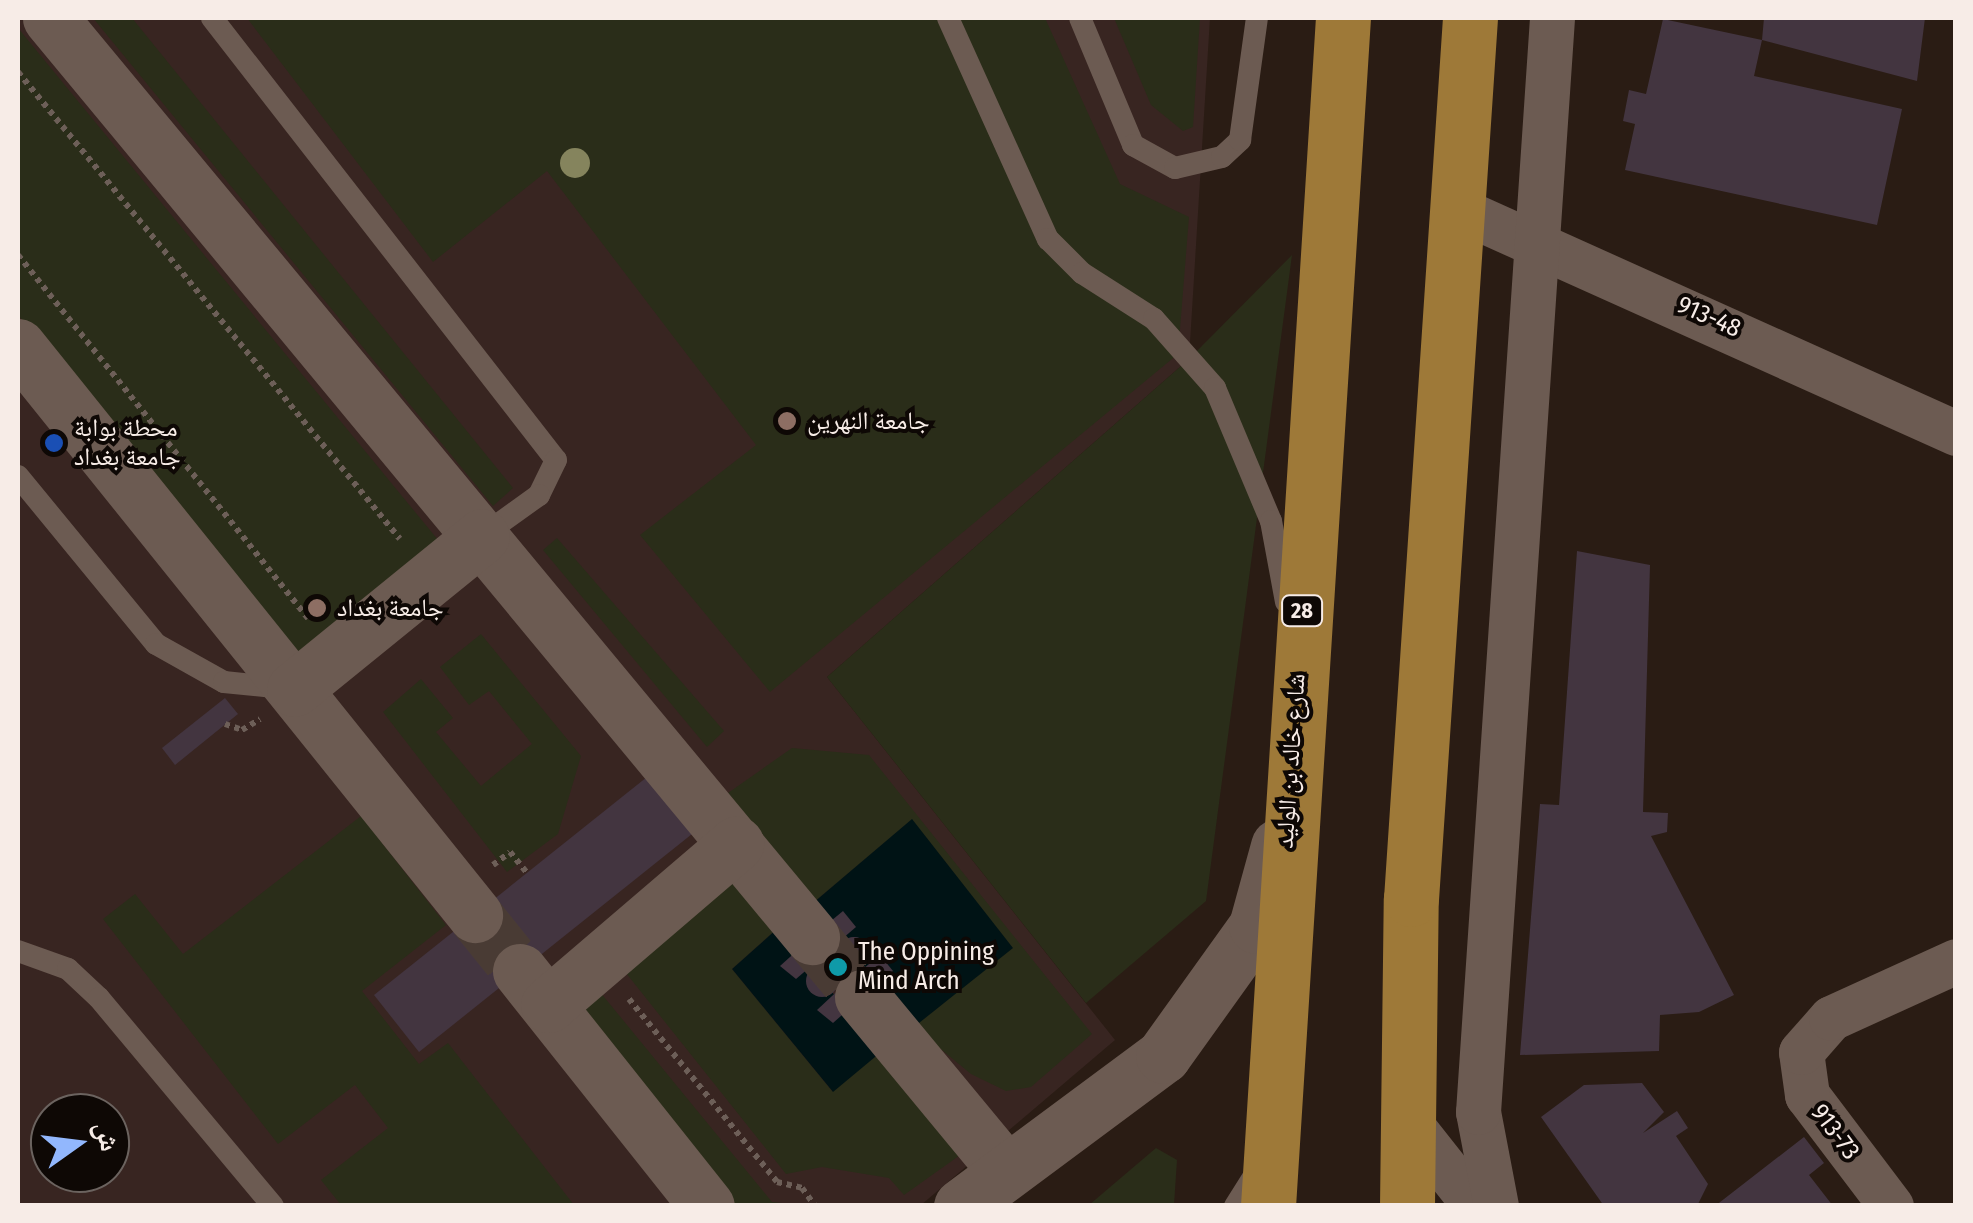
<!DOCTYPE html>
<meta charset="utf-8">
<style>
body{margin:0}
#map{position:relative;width:1973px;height:1223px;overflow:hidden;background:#2a1c14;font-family:"Fira Sans Condensed","Noto Naskh Arabic",sans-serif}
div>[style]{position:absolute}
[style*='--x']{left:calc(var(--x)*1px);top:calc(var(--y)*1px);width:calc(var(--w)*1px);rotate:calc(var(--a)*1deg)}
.education>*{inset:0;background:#382521}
.green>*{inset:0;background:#2a2d19}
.water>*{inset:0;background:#001315}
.building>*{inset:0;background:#433540}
.round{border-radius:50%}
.tertiary-tunnel>*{height:55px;margin-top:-27.5px;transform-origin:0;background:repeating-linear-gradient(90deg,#493b34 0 55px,transparent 0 83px)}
.path>*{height:6px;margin-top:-3px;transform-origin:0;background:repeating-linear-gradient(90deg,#6d5f58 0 5px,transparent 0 10px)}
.service>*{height:22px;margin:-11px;padding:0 11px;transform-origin:11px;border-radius:11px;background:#6c5b52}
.minor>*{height:45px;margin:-22.5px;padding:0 22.5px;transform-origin:22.5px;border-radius:22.5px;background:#6c5b52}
.tertiary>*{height:55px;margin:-27.5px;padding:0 27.5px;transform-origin:27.5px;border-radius:27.5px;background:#6c5b52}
.primary>*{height:55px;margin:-27.5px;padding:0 27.5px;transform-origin:27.5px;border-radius:27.5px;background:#9e7938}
.trees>*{width:30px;height:30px;margin:-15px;border-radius:50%;background:#85845d}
.dots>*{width:28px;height:28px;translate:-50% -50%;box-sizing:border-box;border:5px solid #0e0805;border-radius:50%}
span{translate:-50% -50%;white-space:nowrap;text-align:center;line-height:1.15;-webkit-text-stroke:8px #0e0805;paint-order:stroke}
.shield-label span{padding:2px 8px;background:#0e0805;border:2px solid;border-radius:8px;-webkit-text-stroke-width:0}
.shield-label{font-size:22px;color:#f7ece7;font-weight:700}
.street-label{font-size:25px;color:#f7ece7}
.poi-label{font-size:25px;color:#f7ece7}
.left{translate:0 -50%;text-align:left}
.frame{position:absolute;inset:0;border:20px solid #f7ece7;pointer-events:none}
.north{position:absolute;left:30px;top:1093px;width:100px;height:100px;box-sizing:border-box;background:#0e0805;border:2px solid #6b635f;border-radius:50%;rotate:76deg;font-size:28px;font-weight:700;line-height:40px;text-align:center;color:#f7ece7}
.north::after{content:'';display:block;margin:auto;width:35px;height:45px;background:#92b7fd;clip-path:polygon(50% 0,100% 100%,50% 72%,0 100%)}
</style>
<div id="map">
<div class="education">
<i style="clip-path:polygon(evenodd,18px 18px,1210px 18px,1189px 359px,827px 677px,1115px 1040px,921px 1205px,18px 1205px,18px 18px,50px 1113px,110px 1113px,110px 1173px,50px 1173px,50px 1113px)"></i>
</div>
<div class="green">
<i style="clip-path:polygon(93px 18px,132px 18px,513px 488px,493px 506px)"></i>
<i style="clip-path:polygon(247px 18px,1045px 18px,1120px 184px,1189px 217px,1178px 354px,770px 692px,640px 535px,756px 445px,547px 171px,433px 262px)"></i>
<i style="clip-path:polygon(1114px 18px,1200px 18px,1193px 127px,1183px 131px,1151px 105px)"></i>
<i style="clip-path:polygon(18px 28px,443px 546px,294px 658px,18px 315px)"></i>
<i style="clip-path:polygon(1292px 255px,1206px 901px,1086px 1003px,827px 677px,1189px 359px)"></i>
<i style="clip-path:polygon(557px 538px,724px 731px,707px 747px,543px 550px)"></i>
<i style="clip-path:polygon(481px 634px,581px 756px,558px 834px,507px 872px,383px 712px,421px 679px,453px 718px,436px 732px,481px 786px,532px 744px,489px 691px,469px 705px,440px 667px)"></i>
<i style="clip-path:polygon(792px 748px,869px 755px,1092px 1034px,1031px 1087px,1006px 1091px,971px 1074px,914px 1027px,912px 820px,813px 903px,728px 793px)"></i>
<i style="clip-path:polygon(361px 816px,446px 925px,362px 991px,419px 1064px,448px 1043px,574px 1205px,341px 1205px,321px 1180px,388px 1128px,355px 1085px,278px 1144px,103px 919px,135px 894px,183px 954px)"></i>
<i style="clip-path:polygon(736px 879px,779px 927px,732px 969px,832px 1091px,881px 1052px,963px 1153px,904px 1195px,889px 1178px,822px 1167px,786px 1174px,622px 968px)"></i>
<i style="clip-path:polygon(600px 992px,772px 1202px,803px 1205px,726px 1205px,579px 1009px)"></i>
<i style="clip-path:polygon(1156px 1148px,1177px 1160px,1174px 1205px,1089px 1205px)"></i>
</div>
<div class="water">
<i style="clip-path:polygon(912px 819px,1013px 948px,914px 1027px,813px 903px)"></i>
<i style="clip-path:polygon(779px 927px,881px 1052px,833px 1092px,732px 969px)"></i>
</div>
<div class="building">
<i style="clip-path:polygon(1764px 18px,1925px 18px,1917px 81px,1762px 40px,1754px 76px,1902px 109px,1877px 225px,1625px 170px,1635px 124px,1623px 121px,1629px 90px,1646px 94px,1663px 19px,1762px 40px)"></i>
<i style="clip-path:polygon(1577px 551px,1650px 565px,1643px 812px,1668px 813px,1667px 832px,1651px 836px,1734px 995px,1699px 1012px,1660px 1015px,1659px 1051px,1520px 1055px,1540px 804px,1559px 805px)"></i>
<i style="clip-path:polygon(225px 698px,238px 714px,175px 765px,162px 748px)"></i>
<i style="clip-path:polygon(647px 777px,692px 834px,419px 1052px,374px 995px)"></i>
<i style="clip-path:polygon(843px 911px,856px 927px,828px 951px,814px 935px)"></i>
<i class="round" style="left:838px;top:937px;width:32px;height:32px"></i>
<i style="clip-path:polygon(810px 939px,824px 955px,796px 979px,780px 966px)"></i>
<i style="clip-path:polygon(880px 955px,893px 971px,882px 981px,852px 978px)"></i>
<i class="round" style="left:806px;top:965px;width:32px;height:32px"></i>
<i style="clip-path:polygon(847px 982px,842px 1015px,833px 1023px,817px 1010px)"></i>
<i style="clip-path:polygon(1642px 1083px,1664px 1112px,1643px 1133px,1677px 1111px,1688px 1128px,1676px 1136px,1708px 1184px,1697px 1206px,1604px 1206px,1541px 1117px,1584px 1085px)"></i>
<i style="clip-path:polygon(1804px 1137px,1824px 1163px,1809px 1175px,1833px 1206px,1715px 1206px)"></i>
</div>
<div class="tertiary-tunnel">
<i style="--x:475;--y:915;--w:72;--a:51.2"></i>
<i style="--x:812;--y:937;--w:78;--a:50.2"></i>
</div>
<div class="path">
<i style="--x:18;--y:72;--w:603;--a:50.72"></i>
<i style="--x:18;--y:255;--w:465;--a:51.4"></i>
<i style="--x:225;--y:724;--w:18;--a:19"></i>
<i style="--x:242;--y:730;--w:21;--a:-31"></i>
<i style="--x:493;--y:865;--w:21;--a:-37"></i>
<i style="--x:510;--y:852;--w:27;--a:51"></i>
<i style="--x:629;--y:999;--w:235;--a:51"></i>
<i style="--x:777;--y:1182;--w:26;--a:13"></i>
<i style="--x:802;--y:1188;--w:22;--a:54"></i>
</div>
<div class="service">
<i style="--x:212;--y:18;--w:560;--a:52.11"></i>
<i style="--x:556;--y:460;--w:39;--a:116"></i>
<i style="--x:539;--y:495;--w:70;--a:144.3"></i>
<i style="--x:948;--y:18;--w:243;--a:65.7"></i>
<i style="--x:1048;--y:239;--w:48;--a:45"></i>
<i style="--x:1082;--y:273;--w:85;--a:32.6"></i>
<i style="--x:1154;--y:319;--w:92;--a:48.5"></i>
<i style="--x:1215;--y:388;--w:144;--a:67.2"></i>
<i style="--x:1271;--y:521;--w:82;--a:79.5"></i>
<i style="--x:1080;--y:18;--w:138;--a:67.3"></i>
<i style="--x:1133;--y:145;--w:48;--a:28.7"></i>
<i style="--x:1175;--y:168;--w:48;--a:-13.2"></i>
<i style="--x:1222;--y:157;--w:25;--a:-43"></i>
<i style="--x:1240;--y:140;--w:123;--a:-82.1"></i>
<i style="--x:18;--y:476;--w:217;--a:50.6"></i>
<i style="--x:156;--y:644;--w:78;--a:29.2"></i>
<i style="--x:224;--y:682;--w:60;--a:5.7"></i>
<i style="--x:18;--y:951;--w:53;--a:19.8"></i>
<i style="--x:68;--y:969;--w:42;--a:43.1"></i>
<i style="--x:99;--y:998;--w:271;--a:50.1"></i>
<i style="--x:1235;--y:1206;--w:41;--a:-57.8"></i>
</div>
<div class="minor">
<i style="--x:1458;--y:209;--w:546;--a:24.22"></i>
<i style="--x:1404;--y:1116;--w:115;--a:51.7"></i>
<i style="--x:1496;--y:1206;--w:96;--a:-100.8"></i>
<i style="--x:1478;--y:1112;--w:1096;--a:-86.13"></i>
<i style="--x:1891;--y:1206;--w:139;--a:-127.1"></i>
<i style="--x:1807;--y:1095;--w:43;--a:-97.9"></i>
<i style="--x:1801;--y:1052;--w:45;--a:-48.6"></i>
<i style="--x:1831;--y:1018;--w:137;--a:-24.5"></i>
</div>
<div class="tertiary">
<i style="--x:50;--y:18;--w:1194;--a:50.34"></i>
<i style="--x:18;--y:346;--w:730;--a:51.23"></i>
<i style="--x:294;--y:689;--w:242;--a:-39.1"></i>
<i style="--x:520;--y:971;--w:300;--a:51.5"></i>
<i style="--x:862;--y:997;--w:226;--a:50.4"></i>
<i style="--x:548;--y:1005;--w:248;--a:-40.6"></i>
<i style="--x:961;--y:1206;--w:252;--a:-36.6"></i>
<i style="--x:1163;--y:1056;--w:160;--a:-54.4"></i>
<i style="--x:1256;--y:926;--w:83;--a:-74.6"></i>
</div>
<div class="primary">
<i style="--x:1268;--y:1206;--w:1190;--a:-86.39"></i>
<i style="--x:1407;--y:1206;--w:307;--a:-89.3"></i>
<i style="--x:1411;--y:899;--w:883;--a:-86.17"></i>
</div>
<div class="trees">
<i style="left:575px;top:163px"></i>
</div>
<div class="dots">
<i style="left:787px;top:421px;background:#8d6e63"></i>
<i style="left:54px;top:443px;background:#1a4fb4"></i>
<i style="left:317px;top:608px;background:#8d6e63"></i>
<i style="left:838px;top:967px;background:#0f9aa8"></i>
</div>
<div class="shield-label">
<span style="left:1302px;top:611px">28</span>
</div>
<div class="street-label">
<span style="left:1709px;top:317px;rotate:24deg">913-48</span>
<span style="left:1291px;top:761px;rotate:-86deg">شارع خالد بن الوليد</span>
<span style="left:1835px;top:1132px;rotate:53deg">913-73</span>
</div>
<div class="poi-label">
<span class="left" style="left:807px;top:421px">جامعة النهرين</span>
<span class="left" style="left:74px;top:443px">محطة بوابة<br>جامعة بغداد</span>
<span class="left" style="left:337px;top:608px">جامعة بغداد</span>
<span class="left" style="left:858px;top:967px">The Oppining<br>Mind Arch</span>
</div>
<div class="frame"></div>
<div class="north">ش</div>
</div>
